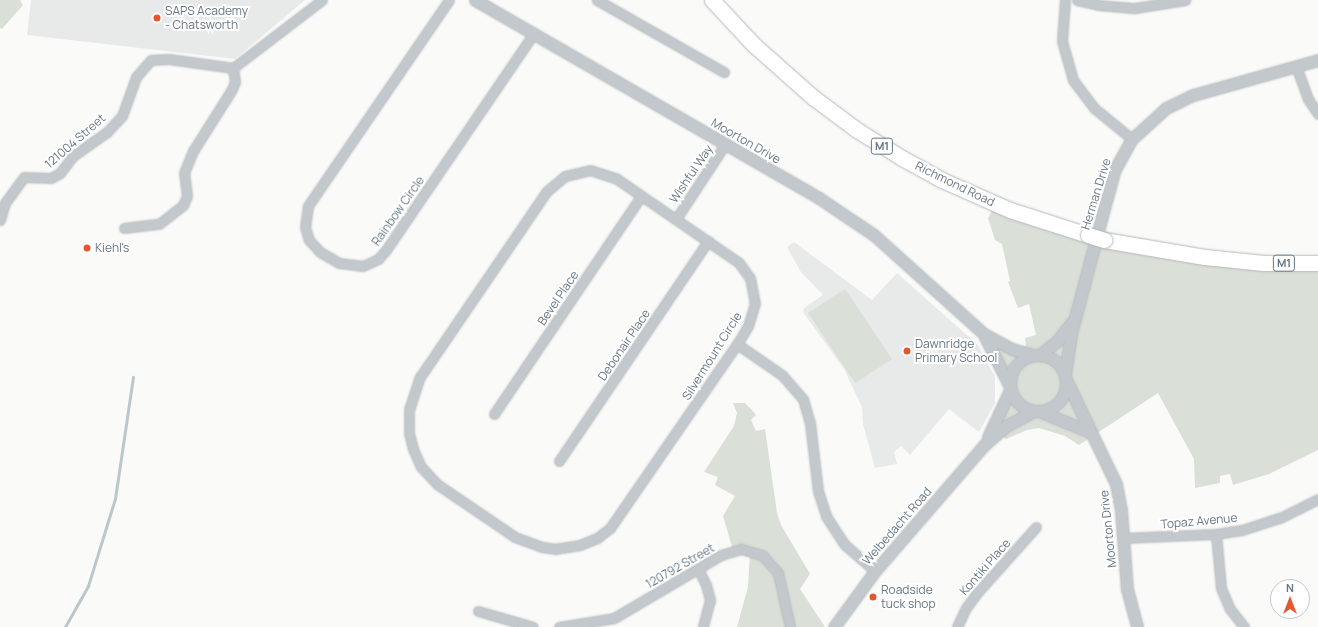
<!DOCTYPE html>
<style>
body{margin:0}
#map{position:relative;width:1318px;height:627px;overflow:hidden;background:#fafaf8;font-family:Manrope,sans-serif}
div>[style]{position:absolute}
[style*='--x']{left:calc(var(--x)*1px);top:calc(var(--y)*1px);width:calc(var(--w)*1px);rotate:calc(var(--a)*1deg)}
.built>*{inset:0;background:#e8e9e9}
.green>*{inset:0;background:#dadfd7}
.stream>*{height:2.5px;margin:-1.25px;padding:0 1.25px;transform-origin:1.25px;border-radius:1.25px;background:#bbc7cb}
.roads{filter:drop-shadow(0 0 1px #b4b9bd) drop-shadow(0 0 1px #b4b9bd)}
.minor>*{height:9px;margin:-4.5px;padding:0 4.5px;transform-origin:4.5px;border-radius:4.5px;background:#c3c8cc}
.tertiary>*{height:11px;margin:-5.5px;padding:0 5.5px;transform-origin:5.5px;border-radius:5.5px;background:#c3c8cc}
.tertiary>.ring{margin:-5.5px;padding:0;box-sizing:content-box;background:none;border:11px solid #c3c8cc;border-radius:50%}
.trunk>*{height:15px;margin:-7.5px;padding:0 7.5px;transform-origin:7.5px;border-radius:7.5px;background:#fff}
.bridges{filter:drop-shadow(0 0 1px #b4b9bd) drop-shadow(0 0 1px #b4b9bd)}
.trunk-bridge>*{height:15px;margin:-7.5px;padding:0 7.5px;transform-origin:7.5px;border-radius:7.5px;background:#fff}
.dots>*{width:11px;height:11px;translate:-50% -50%;box-sizing:border-box;border:2px solid #fff;border-radius:50%}
span{translate:-50% -50%;white-space:nowrap;text-align:center;line-height:1.15;-webkit-text-stroke:4px #fff;paint-order:stroke}
.shield-label span{padding:1px 3px;background:#fff;border:1px solid;border-radius:3px;-webkit-text-stroke-width:0}
.shield-label{font-size:11px;color:#657683;font-weight:700}
.poi-label{font-size:12px;color:#657683}
.left{translate:0 -50%;text-align:left}
.street-label{font-size:12px;color:#657683}
.north{position:absolute;left:1270px;top:579px;width:40px;height:40px;box-sizing:border-box;background:#fff;border:1px solid #c1c8cd;border-radius:50%;rotate:0deg;font-size:11px;font-weight:700;line-height:16px;text-align:center;color:#657683}
.north::after{content:'';display:block;margin:auto;width:14px;height:18px;background:#e4572e;clip-path:polygon(50% 0,100% 100%,50% 72%,0 100%)}
</style>
<div id="map">
<div class="built">
<i style="clip-path:polygon(31px 0,305px 0,235px 59px,27px 35px)"></i>
<i style="clip-path:polygon(794px 242px,872px 300px,897px 273px,978px 345px,995px 377px,995px 403px,979px 432px,949px 409px,910px 455px,901px 446px,894px 452px,897px 464px,875px 468px,863px 424px,862px 407px,844px 369px,803px 312px,804px 308px,823px 295px,801px 272px,787px 247px)"></i>
</div>
<div class="green">
<i style="clip-path:polygon(0 0,20px 0,23px 5px,2px 29px,0 28px)"></i>
<i style="clip-path:polygon(995px 205px,1088px 236px,1318px 264px,1318px 450px,1269px 474px,1233px 485px,1230px 474px,1220px 476px,1220px 483px,1195px 488px,1194px 459px,1158px 393px,1079px 445px,1065px 436px,1039px 428px,1027px 430px,1006px 439px,992px 429px,1009px 390px,993px 351px,996px 342px,1012px 349px,1026px 346px,1025px 338px,1036px 335px,1029px 304px,1018px 308px,1008px 282px,1010px 281px,1002px 244px,995px 240px,988px 218px)"></i>
<i style="clip-path:polygon(845px 289px,892px 359px,855px 383px,808px 313px)"></i>
<i style="clip-path:polygon(733px 403px,745px 403px,751px 409px,756px 415px,751px 420px,756px 431px,765px 429px,777px 513px,781px 525px,810px 574px,800px 589px,825px 627px,737px 627px,748px 587px,750px 551px,733px 550px,723px 516px,735px 496px,715px 485px,718px 477px,704px 472px,734px 426px,737px 413px)"></i>
</div>
<div class="stream">
<i style="--x:65;--y:627;--w:47;--a:-60.7"></i>
<i style="--x:88;--y:586;--w:91;--a:-72.8"></i>
<i style="--x:115;--y:499;--w:123;--a:-81.6"></i>
</div>
<div class="roads">
<div class="minor">
<i style="--x:449;--y:0;--w:250;--a:124.4"></i>
<i style="--x:308;--y:206;--w:21;--a:98"></i>
<i style="--x:305;--y:227;--w:14;--a:73"></i>
<i style="--x:309;--y:240;--w:16;--a:47"></i>
<i style="--x:320;--y:252;--w:22;--a:30"></i>
<i style="--x:339;--y:263;--w:24;--a:7"></i>
<i style="--x:363;--y:266;--w:17;--a:-25"></i>
<i style="--x:378;--y:259;--w:12;--a:-48"></i>
<i style="--x:386;--y:250;--w:263;--a:-55.7"></i>
<i style="--x:597;--y:0;--w:146;--a:29.6"></i>
<i style="--x:1065;--y:0;--w:41;--a:94.2"></i>
<i style="--x:1062;--y:41;--w:41;--a:74.2"></i>
<i style="--x:1073;--y:80;--w:35;--a:53"></i>
<i style="--x:1094;--y:108;--w:49;--a:39.2"></i>
<i style="--x:1077;--y:0;--w:22;--a:13"></i>
<i style="--x:1098;--y:5;--w:37;--a:5"></i>
<i style="--x:1135;--y:8;--w:51;--a:-9.1"></i>
<i style="--x:1296;--y:66;--w:35;--a:70"></i>
<i style="--x:1308;--y:99;--w:18;--a:56"></i>
<i style="--x:590;--y:170;--w:28;--a:18"></i>
<i style="--x:617;--y:179;--w:148;--a:34.5"></i>
<i style="--x:739;--y:263;--w:19;--a:54"></i>
<i style="--x:750;--y:278;--w:25;--a:79"></i>
<i style="--x:755;--y:303;--w:24;--a:107"></i>
<i style="--x:748;--y:326;--w:21;--a:121"></i>
<i style="--x:737;--y:344;--w:224;--a:124.6"></i>
<i style="--x:610;--y:528;--w:16;--a:142"></i>
<i style="--x:597;--y:538;--w:18;--a:158"></i>
<i style="--x:580;--y:545;--w:24;--a:171"></i>
<i style="--x:556;--y:549;--w:14;--a:-172"></i>
<i style="--x:542;--y:547;--w:29;--a:-160"></i>
<i style="--x:515;--y:537;--w:94;--a:-145.8"></i>
<i style="--x:437;--y:484;--w:23;--a:-133"></i>
<i style="--x:421;--y:467;--w:20;--a:-114"></i>
<i style="--x:413;--y:449;--w:16;--a:-104"></i>
<i style="--x:409;--y:433;--w:23;--a:-90"></i>
<i style="--x:409;--y:410;--w:35;--a:-72"></i>
<i style="--x:420;--y:377;--w:225;--a:-55.7"></i>
<i style="--x:547;--y:191;--w:23;--a:-40"></i>
<i style="--x:565;--y:176;--w:26;--a:-13"></i>
<i style="--x:676;--y:219;--w:91;--a:-56.7"></i>
<i style="--x:0;--y:220;--w:18;--a:-74"></i>
<i style="--x:5;--y:203;--w:32;--a:-54"></i>
<i style="--x:24;--y:177;--w:27;--a:2"></i>
<i style="--x:51;--y:178;--w:10;--a:-29"></i>
<i style="--x:60;--y:173;--w:21;--a:-53"></i>
<i style="--x:73;--y:156;--w:42;--a:-35.2"></i>
<i style="--x:107;--y:132;--w:22;--a:-47"></i>
<i style="--x:122;--y:116;--w:41;--a:-70.3"></i>
<i style="--x:136;--y:77;--w:23;--a:-49"></i>
<i style="--x:151;--y:60;--w:18;--a:-3"></i>
<i style="--x:169;--y:59;--w:65;--a:8"></i>
<i style="--x:233;--y:68;--w:112;--a:-37.4"></i>
<i style="--x:124;--y:228;--w:35;--a:-7"></i>
<i style="--x:159;--y:224;--w:31;--a:-38"></i>
<i style="--x:183;--y:205;--w:10;--a:-66"></i>
<i style="--x:187;--y:196;--w:23;--a:-97"></i>
<i style="--x:184;--y:173;--w:24;--a:-68"></i>
<i style="--x:193;--y:151;--w:71;--a:-57.7"></i>
<i style="--x:231;--y:91;--w:10;--a:-66"></i>
<i style="--x:235;--y:82;--w:14;--a:-98"></i>
<i style="--x:737;--y:344;--w:55;--a:34.6"></i>
<i style="--x:782;--y:375;--w:32;--a:49"></i>
<i style="--x:803;--y:399;--w:25;--a:74"></i>
<i style="--x:810;--y:423;--w:68;--a:83.3"></i>
<i style="--x:818;--y:491;--w:26;--a:72"></i>
<i style="--x:826;--y:516;--w:33;--a:57"></i>
<i style="--x:844;--y:544;--w:41;--a:41.1"></i>
<i style="--x:494;--y:414;--w:263;--a:-56"></i>
<i style="--x:559;--y:461;--w:266;--a:-55.9"></i>
<i style="--x:1216;--y:534;--w:54;--a:84.7"></i>
<i style="--x:1221;--y:588;--w:23;--a:67"></i>
<i style="--x:1230;--y:609;--w:23;--a:52"></i>
<i style="--x:1123;--y:538;--w:93;--a:-2.5"></i>
<i style="--x:1216;--y:534;--w:26;--a:-9"></i>
<i style="--x:1242;--y:530;--w:40;--a:-18"></i>
<i style="--x:1280;--y:518;--w:42;--a:-26.6"></i>
<i style="--x:698;--y:569;--w:18;--a:63"></i>
<i style="--x:706;--y:585;--w:16;--a:75"></i>
<i style="--x:710;--y:600;--w:28;--a:105"></i>
<i style="--x:478;--y:611;--w:57;--a:16.2"></i>
<i style="--x:559;--y:627;--w:56;--a:-9.3"></i>
<i style="--x:614;--y:618;--w:124;--a:-30.5"></i>
<i style="--x:721;--y:555;--w:21;--a:-17"></i>
<i style="--x:741;--y:549;--w:22;--a:16"></i>
<i style="--x:762;--y:555;--w:24;--a:48"></i>
<i style="--x:778;--y:573;--w:55;--a:77.5"></i>
<i style="--x:957;--y:627;--w:21;--a:-65"></i>
<i style="--x:966;--y:608;--w:17;--a:-54"></i>
<i style="--x:976;--y:594;--w:90;--a:-48.2"></i>
</div>
<div class="tertiary">
<i style="--x:475;--y:0;--w:397;--a:29.9"></i>
<i style="--x:819;--y:198;--w:66;--a:33.9"></i>
<i style="--x:874;--y:235;--w:148;--a:42"></i>
<i style="--x:984;--y:334;--w:32;--a:28"></i>
<i style="--x:1012;--y:349;--w:22;--a:16"></i>
<i style="--x:985;--y:337;--w:54;--a:63.4"></i>
<i style="--x:1041;--y:354;--w:22;--a:-39"></i>
<i style="--x:1058;--y:340;--w:23;--a:-52"></i>
<i class="ring" style="left:1010px;top:355px;width:45px;height:45px"></i>
<i style="--x:1065;--y:374;--w:41;--a:-81.7"></i>
<i style="--x:1071;--y:333;--w:140;--a:-75.1"></i>
<i style="--x:1107;--y:198;--w:28;--a:-75"></i>
<i style="--x:1114;--y:171;--w:37;--a:-61"></i>
<i style="--x:1132;--y:139;--w:46;--a:-42.4"></i>
<i style="--x:1166;--y:108;--w:30;--a:-26"></i>
<i style="--x:1193;--y:95;--w:130;--a:-15.6"></i>
<i style="--x:1066;--y:380;--w:115;--a:64.3"></i>
<i style="--x:1116;--y:484;--w:26;--a:79"></i>
<i style="--x:1121;--y:510;--w:79;--a:85.7"></i>
<i style="--x:1127;--y:589;--w:39;--a:75"></i>
<i style="--x:1039;--y:411;--w:55;--a:22.4"></i>
<i style="--x:988;--y:437;--w:52;--a:-64.9"></i>
<i style="--x:834;--y:627;--w:69;--a:-53.8"></i>
<i style="--x:875;--y:571;--w:167;--a:-49.1"></i>
<i style="--x:984;--y:445;--w:29;--a:-41"></i>
<i style="--x:1006;--y:426;--w:32;--a:-28"></i>
</div>
<div class="trunk">
<i style="--x:712;--y:0;--w:62;--a:47"></i>
<i style="--x:754;--y:45;--w:80;--a:41.5"></i>
<i style="--x:814;--y:98;--w:54;--a:36.7"></i>
<i style="--x:857;--y:130;--w:53;--a:31.9"></i>
<i style="--x:902;--y:158;--w:46;--a:28.8"></i>
<i style="--x:942;--y:180;--w:74;--a:23.8"></i>
<i style="--x:1010;--y:210;--w:82;--a:17.8"></i>
<i style="--x:1104;--y:240;--w:102;--a:9.6"></i>
<i style="--x:1205;--y:257;--w:59;--a:5.8"></i>
<i style="--x:1264;--y:263;--w:54;--a:0"></i>
</div>
</div>
<div class="bridges">
<div class="trunk-bridge">
<i style="--x:1088;--y:235;--w:17;--a:17"></i>
</div>
</div>
<div class="dots">
<i style="left:157px;top:18px;background:#e4572e"></i>
<i style="left:87px;top:248px;background:#e4572e"></i>
<i style="left:907px;top:351px;background:#e4572e"></i>
<i style="left:873px;top:597px;background:#e4572e"></i>
</div>
<div class="shield-label">
<span style="left:882px;top:146px">M1</span>
<span style="left:1284px;top:263px">M1</span>
</div>
<div class="poi-label">
<span class="left" style="left:165px;top:18px">SAPS Academy<br>- Chatsworth</span>
<span class="left" style="left:95px;top:248px">Kiehl's</span>
<span class="left" style="left:915px;top:351px">Dawnridge<br>Primary School</span>
<span class="left" style="left:881px;top:597px">Roadside<br>tuck shop</span>
</div>
<div class="street-label">
<span style="left:75px;top:141px;rotate:-41deg">121004 Street</span>
<span style="left:746px;top:141px;rotate:30deg">Moorton Drive</span>
<span style="left:691px;top:174px;rotate:-56deg">Wishful Way</span>
<span style="left:955px;top:184px;rotate:26deg">Richmond Road</span>
<span style="left:1096px;top:194px;rotate:-73deg">Herman Drive</span>
<span style="left:398px;top:211px;rotate:-55deg">Rainbow Circle</span>
<span style="left:558px;top:298px;rotate:-56deg">Bevel Place</span>
<span style="left:624px;top:345px;rotate:-56deg">Debonair Place</span>
<span style="left:712px;top:356px;rotate:-58deg">Silvermount Circle</span>
<span style="left:1199px;top:521px;rotate:-5deg">Topaz Avenue</span>
<span style="left:897px;top:526px;rotate:-49deg">Welbedacht Road</span>
<span style="left:1108px;top:529px;rotate:-96deg">Moorton Drive</span>
<span style="left:680px;top:566px;rotate:-30deg">120792 Street</span>
<span style="left:985px;top:567px;rotate:-49deg">Kontiki Place</span>
</div>
<div class="north">N</div>
</div>
